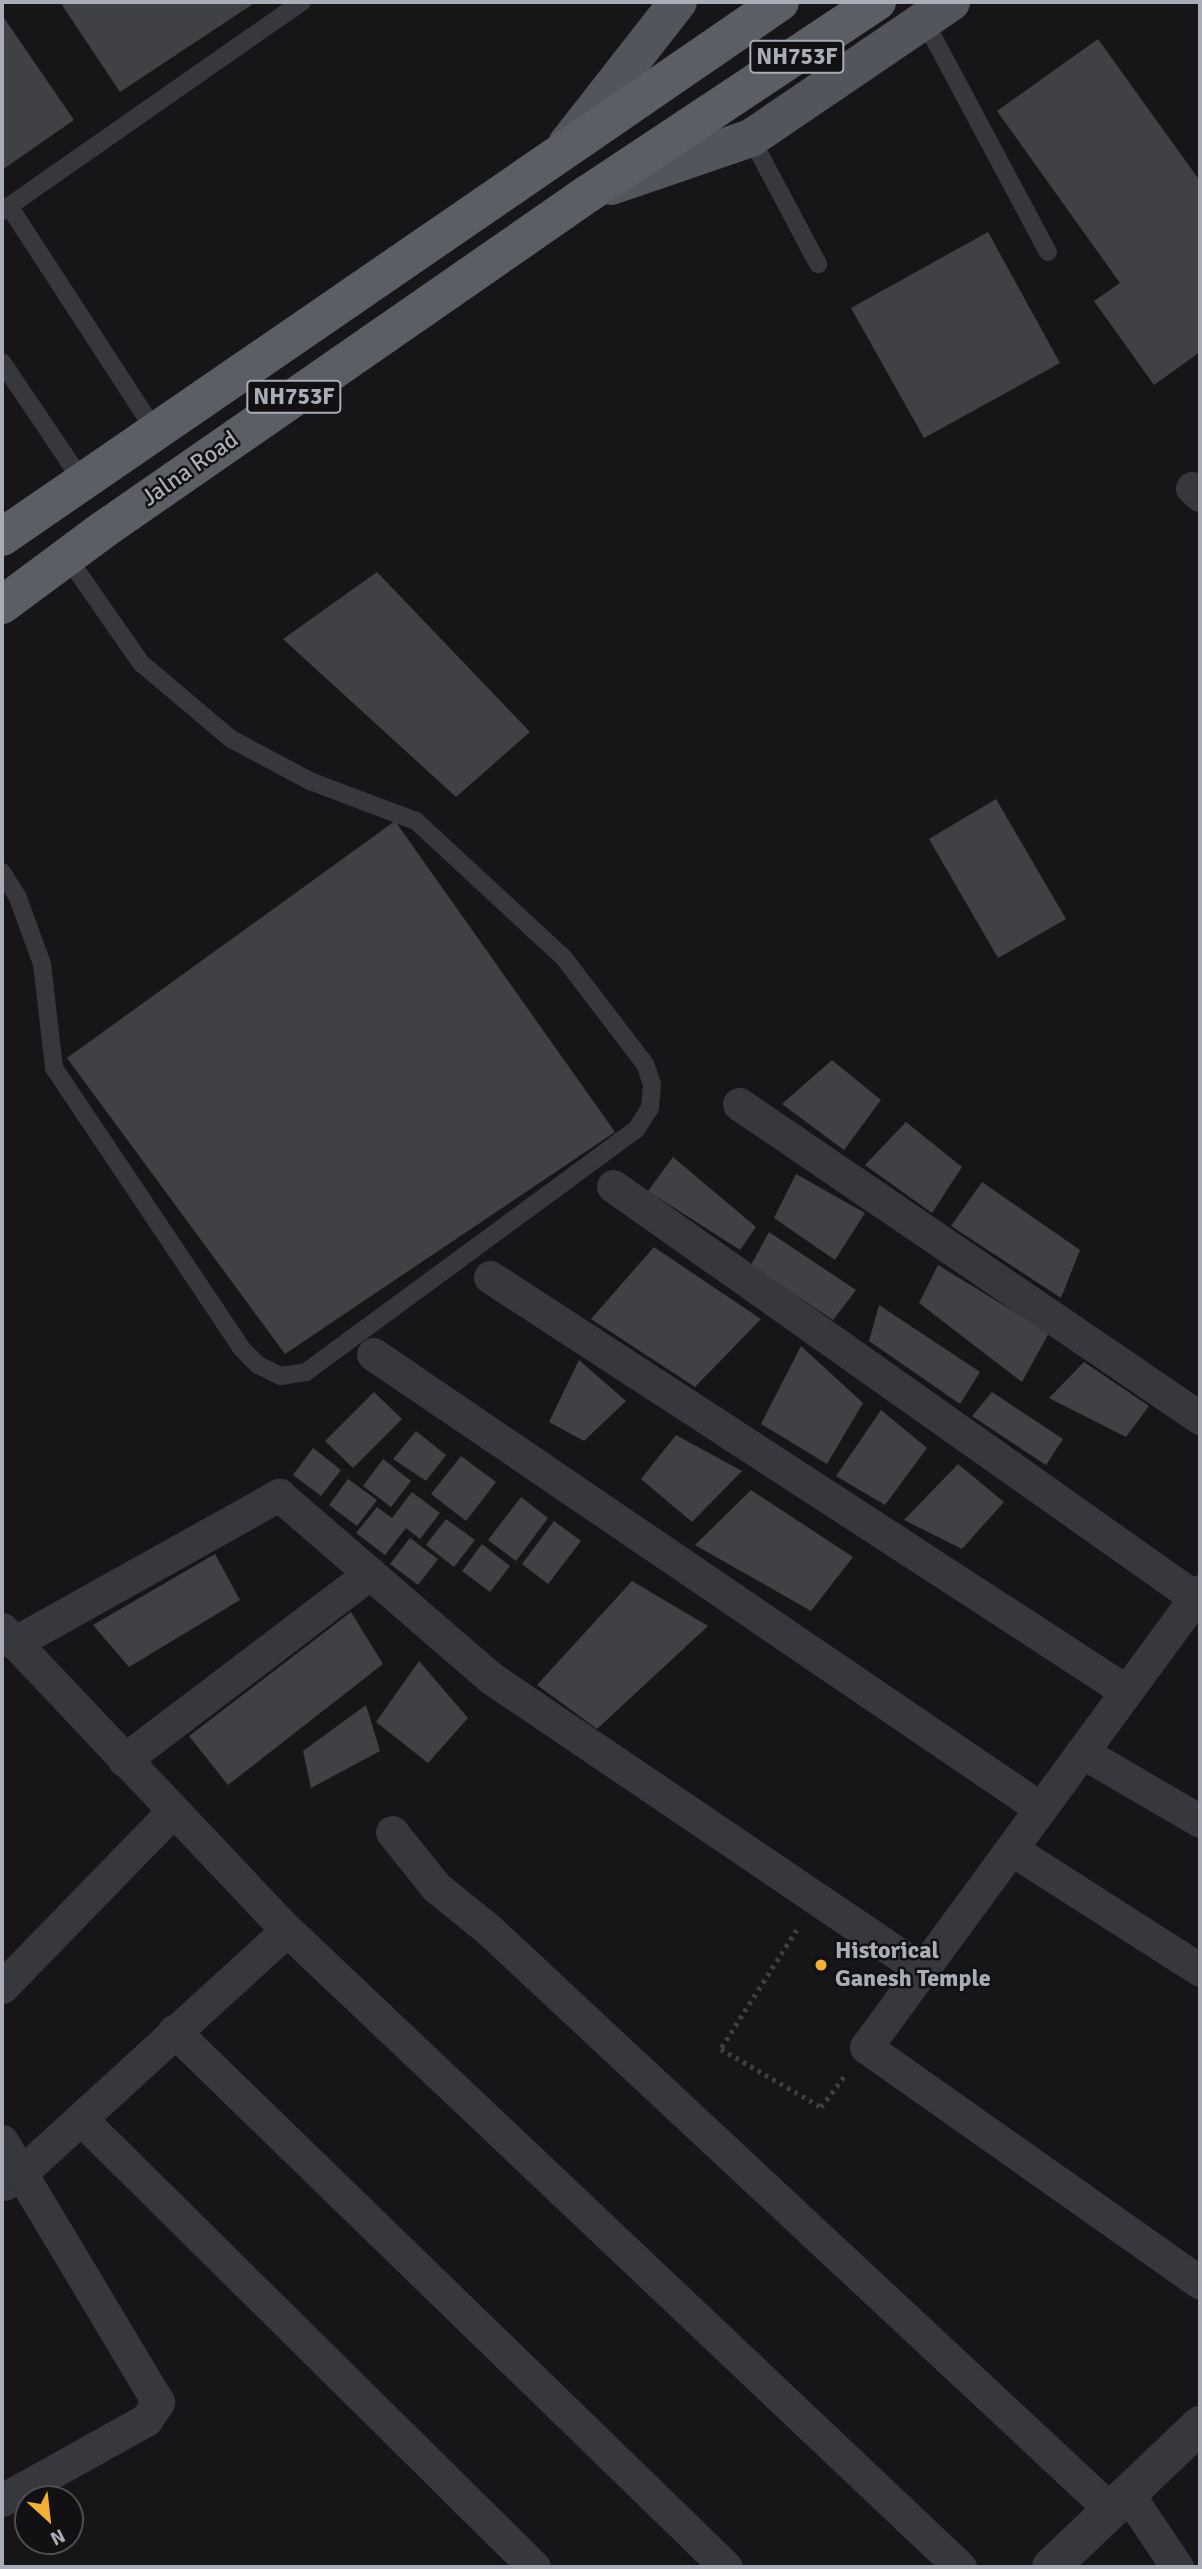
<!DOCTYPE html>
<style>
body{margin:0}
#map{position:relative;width:1202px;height:2569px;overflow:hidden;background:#161618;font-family:Signika,sans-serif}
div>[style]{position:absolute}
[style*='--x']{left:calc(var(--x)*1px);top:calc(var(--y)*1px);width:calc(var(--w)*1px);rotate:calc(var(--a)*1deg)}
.building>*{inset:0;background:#404145}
.path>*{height:4.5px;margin-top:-2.25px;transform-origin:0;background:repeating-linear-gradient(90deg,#3d3f44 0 3.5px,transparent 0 8.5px)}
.service>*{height:18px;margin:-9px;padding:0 9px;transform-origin:9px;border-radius:9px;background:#37383d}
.minor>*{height:33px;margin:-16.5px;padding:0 16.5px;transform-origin:16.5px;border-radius:16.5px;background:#37383d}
.tertiary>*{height:38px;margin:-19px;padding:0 19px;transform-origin:19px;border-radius:19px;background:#37383d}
.primary>*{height:38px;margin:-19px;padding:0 19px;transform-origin:19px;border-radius:19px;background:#53555c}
.trunk>*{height:38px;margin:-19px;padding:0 19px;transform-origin:19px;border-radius:19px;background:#5b5e65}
.dots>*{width:19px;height:19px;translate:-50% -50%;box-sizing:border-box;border:4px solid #111113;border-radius:50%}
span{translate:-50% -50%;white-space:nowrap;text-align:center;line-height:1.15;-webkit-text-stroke:5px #111113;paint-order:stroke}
.shield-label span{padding:2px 5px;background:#111113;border:2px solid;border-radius:5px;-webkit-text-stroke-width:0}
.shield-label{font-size:23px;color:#a8adb8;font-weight:700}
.street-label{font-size:24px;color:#a8adb8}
.poi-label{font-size:24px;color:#a8adb8;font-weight:700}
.left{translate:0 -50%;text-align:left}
.frame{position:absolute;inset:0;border:4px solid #a8adb8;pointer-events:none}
.north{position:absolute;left:14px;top:2485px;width:70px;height:70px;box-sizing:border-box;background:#111113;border:2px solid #4d4f55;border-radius:50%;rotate:153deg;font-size:19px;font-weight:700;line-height:28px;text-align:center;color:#a8adb8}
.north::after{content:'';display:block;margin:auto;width:24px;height:32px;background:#f2b134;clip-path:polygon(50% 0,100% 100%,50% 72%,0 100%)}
</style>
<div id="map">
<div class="building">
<i style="clip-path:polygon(60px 2px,256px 2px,120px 92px)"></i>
<i style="clip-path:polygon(2px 15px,74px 120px,2px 170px)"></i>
<i style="clip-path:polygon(1098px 39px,1200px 181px,1200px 352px,1154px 385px,1094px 301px,1120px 283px,997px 111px)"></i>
<i style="clip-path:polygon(988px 232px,1060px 363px,924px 438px,851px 308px)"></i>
<i style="clip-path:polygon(377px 572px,530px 732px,456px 797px,283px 639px)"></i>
<i style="clip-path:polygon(996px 799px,1066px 919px,998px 958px,929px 839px)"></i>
<i style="clip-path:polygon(395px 821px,615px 1132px,285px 1354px,67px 1058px)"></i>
<i style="clip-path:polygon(832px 1060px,881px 1100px,844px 1150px,782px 1104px)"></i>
<i style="clip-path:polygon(906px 1122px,962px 1167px,932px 1213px,865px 1165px)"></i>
<i style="clip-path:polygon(673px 1157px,756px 1227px,740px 1250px,648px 1191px)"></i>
<i style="clip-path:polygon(796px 1174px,865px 1213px,835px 1260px,774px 1218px)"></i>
<i style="clip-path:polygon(982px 1182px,1080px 1250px,1061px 1298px,951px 1226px)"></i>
<i style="clip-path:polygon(769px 1232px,856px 1290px,833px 1320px,751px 1265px)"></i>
<i style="clip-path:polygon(654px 1247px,761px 1319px,695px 1387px,591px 1319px)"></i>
<i style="clip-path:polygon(938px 1265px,1049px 1333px,1022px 1382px,919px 1303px)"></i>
<i style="clip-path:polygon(879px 1305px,980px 1372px,960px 1404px,869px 1341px)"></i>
<i style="clip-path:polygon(801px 1346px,863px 1403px,827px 1464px,761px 1424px)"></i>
<i style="clip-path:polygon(579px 1360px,626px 1401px,584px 1441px,549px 1422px)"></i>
<i style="clip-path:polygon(1084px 1362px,1149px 1406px,1126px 1437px,1049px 1398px)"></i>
<i style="clip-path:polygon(374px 1392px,402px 1419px,353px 1468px,325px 1441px)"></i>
<i style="clip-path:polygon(992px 1392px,1063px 1439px,1046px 1465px,972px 1416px)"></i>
<i style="clip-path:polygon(881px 1410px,927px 1448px,885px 1505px,836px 1476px)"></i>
<i style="clip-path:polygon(416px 1431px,446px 1455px,426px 1481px,393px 1459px)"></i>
<i style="clip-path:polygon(676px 1435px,742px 1471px,692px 1522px,641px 1479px)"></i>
<i style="clip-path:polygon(313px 1448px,341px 1470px,321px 1496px,293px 1475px)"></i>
<i style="clip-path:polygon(461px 1456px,496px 1482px,466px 1521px,431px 1494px)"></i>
<i style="clip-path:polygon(383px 1459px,411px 1481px,391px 1507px,363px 1486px)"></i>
<i style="clip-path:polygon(958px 1464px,1004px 1502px,962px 1549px,904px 1520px)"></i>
<i style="clip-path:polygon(348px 1479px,377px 1500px,357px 1526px,329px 1505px)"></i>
<i style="clip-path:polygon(751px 1490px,853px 1557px,811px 1611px,695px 1545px)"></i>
<i style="clip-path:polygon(412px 1492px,440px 1513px,420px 1539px,406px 1528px,385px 1555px,356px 1533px,377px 1507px,392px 1518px)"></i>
<i style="clip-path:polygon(521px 1497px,548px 1518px,516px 1561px,488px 1540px)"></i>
<i style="clip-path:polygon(446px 1519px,475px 1540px,454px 1567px,426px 1545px)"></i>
<i style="clip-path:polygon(554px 1521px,581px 1541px,548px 1584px,522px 1564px)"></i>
<i style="clip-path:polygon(410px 1538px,438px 1559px,418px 1585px,390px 1564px)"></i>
<i style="clip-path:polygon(482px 1544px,510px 1566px,490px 1592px,462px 1571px)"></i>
<i style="clip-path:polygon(215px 1554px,240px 1600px,129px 1667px,93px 1625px)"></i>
<i style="clip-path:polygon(632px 1581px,708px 1626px,597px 1729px,537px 1685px)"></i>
<i style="clip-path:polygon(351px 1612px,383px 1664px,228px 1785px,189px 1736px)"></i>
<i style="clip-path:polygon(419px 1661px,468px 1718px,428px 1763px,376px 1722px)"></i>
<i style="clip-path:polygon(366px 1705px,380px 1751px,311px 1788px,303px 1751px)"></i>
</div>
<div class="path">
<i style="--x:797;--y:1930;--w:141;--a:122.6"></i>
<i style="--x:721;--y:2049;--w:116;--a:30.1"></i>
<i style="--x:821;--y:2107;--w:40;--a:-53"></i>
</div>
<div class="service">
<i style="--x:924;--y:20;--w:263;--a:61.9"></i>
<i style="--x:751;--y:138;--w:143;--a:62"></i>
<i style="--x:9;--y:206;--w:270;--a:57"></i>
<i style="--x:2;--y:211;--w:366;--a:-34.9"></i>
<i style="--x:2;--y:362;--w:145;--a:56"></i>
<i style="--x:2;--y:872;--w:31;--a:58"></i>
<i style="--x:18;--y:898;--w:70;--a:70"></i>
<i style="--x:42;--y:964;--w:105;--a:83.4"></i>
<i style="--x:54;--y:1068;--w:338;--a:56.2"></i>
<i style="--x:242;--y:1349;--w:23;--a:45"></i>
<i style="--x:258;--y:1365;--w:25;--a:26"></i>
<i style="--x:281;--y:1376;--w:25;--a:-9"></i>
<i style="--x:306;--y:1372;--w:409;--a:-36.3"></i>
<i style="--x:636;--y:1130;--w:26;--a:-58"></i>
<i style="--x:650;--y:1108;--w:24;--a:-85"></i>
<i style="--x:652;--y:1084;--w:21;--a:-109"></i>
<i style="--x:645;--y:1064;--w:133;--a:-127.4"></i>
<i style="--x:564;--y:958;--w:202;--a:-137.2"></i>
<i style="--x:416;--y:821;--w:111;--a:-159.4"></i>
<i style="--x:312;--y:782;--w:92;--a:-152"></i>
<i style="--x:231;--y:739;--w:118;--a:-139.8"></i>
<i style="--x:141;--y:663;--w:129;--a:-124.9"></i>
</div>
<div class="minor">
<i style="--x:1192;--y:488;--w:11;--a:41"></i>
<i style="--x:739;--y:1104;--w:558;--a:34.26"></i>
<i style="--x:613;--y:1186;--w:719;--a:35.26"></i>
<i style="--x:490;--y:1277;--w:759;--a:33.06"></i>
<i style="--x:373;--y:1354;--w:807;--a:34.24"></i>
<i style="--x:1200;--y:1591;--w:565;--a:126.22"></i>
<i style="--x:866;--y:2047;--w:409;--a:35.2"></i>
<i style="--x:2;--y:1629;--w:415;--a:46.6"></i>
<i style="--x:287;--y:1930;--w:927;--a:43.43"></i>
<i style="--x:14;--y:1643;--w:304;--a:-29.2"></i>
<i style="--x:279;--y:1495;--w:280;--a:40.8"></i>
<i style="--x:491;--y:1678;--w:521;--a:34.12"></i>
<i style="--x:1082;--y:1752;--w:137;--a:30.3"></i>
<i style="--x:124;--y:1760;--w:309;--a:-37.2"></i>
<i style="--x:392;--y:1832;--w:70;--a:51.3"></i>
<i style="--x:436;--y:1887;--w:67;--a:38.9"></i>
<i style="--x:488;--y:1929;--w:852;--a:43"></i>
<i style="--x:1011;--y:1849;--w:224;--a:32.6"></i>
<i style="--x:2;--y:1987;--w:245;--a:-45.8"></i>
<i style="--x:174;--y:2031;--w:769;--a:44.16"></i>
<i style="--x:82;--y:2120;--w:636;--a:44.68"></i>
<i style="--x:2;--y:2141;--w:37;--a:59"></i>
<i style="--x:21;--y:2173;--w:20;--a:147"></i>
<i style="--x:1128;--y:2494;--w:88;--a:56.1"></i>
<i style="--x:2;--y:2500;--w:165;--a:-29.1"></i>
<i style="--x:146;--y:2420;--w:22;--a:-56"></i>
<i style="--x:158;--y:2402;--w:267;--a:-120.9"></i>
<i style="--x:21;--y:2173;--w:360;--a:-42.4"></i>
</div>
<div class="tertiary">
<i style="--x:1051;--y:2567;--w:206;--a:-43.6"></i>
</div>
<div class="primary">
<i style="--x:567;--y:144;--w:180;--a:-52"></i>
<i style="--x:611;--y:186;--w:148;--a:-18.9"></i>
<i style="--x:751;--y:138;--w:242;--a:-34.2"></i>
</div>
<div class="trunk">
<i style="--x:2;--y:537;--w:944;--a:-34.51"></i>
<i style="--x:2;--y:605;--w:126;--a:-36.6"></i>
<i style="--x:103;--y:530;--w:591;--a:-34.74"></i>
<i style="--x:589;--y:193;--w:346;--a:-33.6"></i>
</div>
<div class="dots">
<i style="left:821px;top:1965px;background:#f2b134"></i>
</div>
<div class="shield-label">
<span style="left:797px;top:57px">NH753F</span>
<span style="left:294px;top:397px">NH753F</span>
</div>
<div class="street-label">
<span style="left:190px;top:469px;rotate:-35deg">Jalna Road</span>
</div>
<div class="poi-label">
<span class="left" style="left:835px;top:1965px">Historical<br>Ganesh Temple</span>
</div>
<div class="frame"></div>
<div class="north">N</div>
</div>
